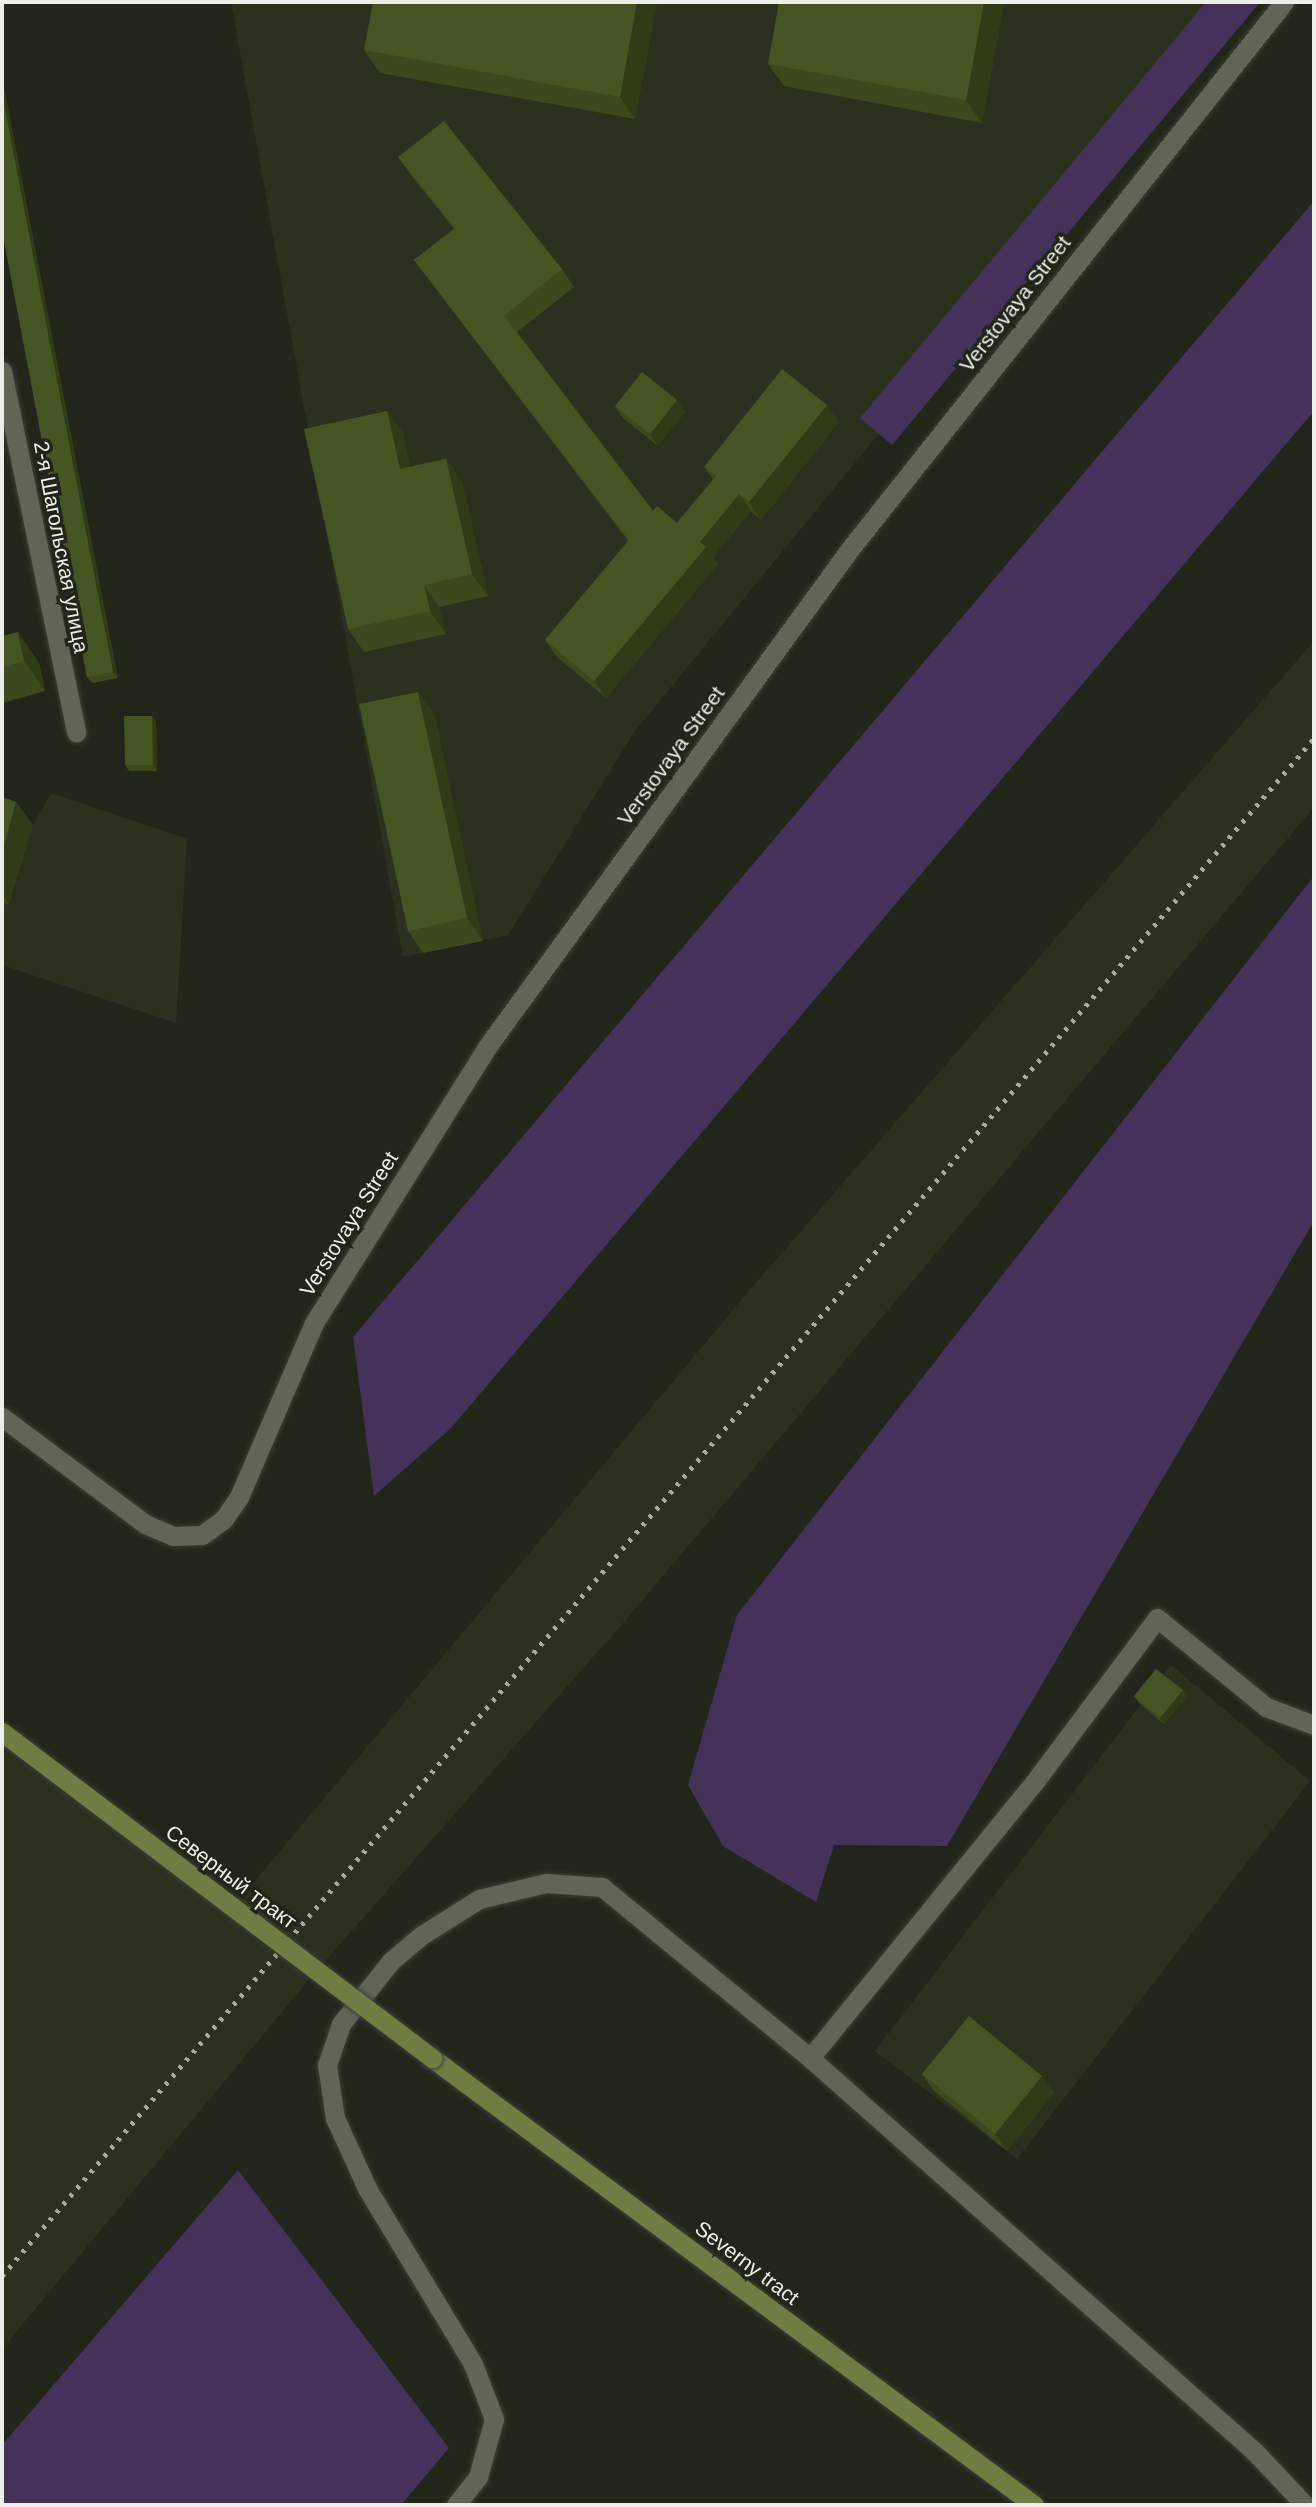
<!DOCTYPE html>
<meta charset="utf-8">
<style>
body{margin:0}
#map{position:relative;width:1316px;height:2507px;overflow:hidden;background:#22261a;font-family:Helvetica,sans-serif}
div>[style]{position:absolute}
[style*='--x']{left:calc(var(--x)*1px);top:calc(var(--y)*1px);width:calc(var(--w)*1px);rotate:calc(var(--a)*1deg)}
.built>*{inset:0;background:#2b311f}
.green>*{inset:0;background:#44325b}
.roads{filter:drop-shadow(0 0 2px #3c4037) drop-shadow(0 0 2px #3c4037)}
.minor>*{height:19px;margin:-9.5px;padding:0 9.5px;transform-origin:9.5px;border-radius:9.5px;background:#606657}
.tertiary>*{height:19px;margin:-9.5px;padding:0 9.5px;transform-origin:9.5px;border-radius:9.5px;background:#606657}
.secondary>*{height:19px;margin:-9.5px;padding:0 9.5px;transform-origin:9.5px;border-radius:9.5px;background:#6e7e42}
.rail>*{height:5px;margin-top:-2.5px;transform-origin:0;background:repeating-linear-gradient(90deg,#a7aaa1 0 3.5px,transparent 0 10.5px)}
.bridges{filter:drop-shadow(0 0 2px #3c4037) drop-shadow(0 0 2px #3c4037)}
.secondary-bridge>*{height:19px;margin:-9.5px;padding:0 9.5px;transform-origin:9.5px;border-radius:9.5px;background:#6e7e42}
.wall>*{inset:0;background:#3b491c}
.shaded-wall>*{inset:0;background:#303c17}
.building>*{inset:0;background:#455521}
span{translate:-50% -50%;white-space:nowrap;text-align:center;line-height:1.15;-webkit-text-stroke:7px #22261a;paint-order:stroke}
.street-label{font-size:21px;color:#ecefe7}
.frame{position:absolute;inset:0;border:4px solid #ecefe7;pointer-events:none}
</style>
<div id="map">
<div class="built">
<i style="clip-path:polygon(231px 2px,1233px 2px,635px 731px,508px 935px,403px 957px)"></i>
<i style="clip-path:polygon(1314px 641px,1314px 807px,617px 1630px,311px 1977px,2px 2349px,2px 1758px,10px 1741px,229px 1912px,743px 1298px)"></i>
<i style="clip-path:polygon(51px 793px,187px 839px,176px 1023px,2px 965px,2px 902px,10px 904px,33px 825px)"></i>
<i style="clip-path:polygon(1171px 1665px,1310px 1781px,1017px 2159px,875px 2051px)"></i>
</div>
<div class="green">
<i style="clip-path:polygon(1206px 2px,1260px 2px,892px 445px,860px 418px)"></i>
<i style="clip-path:polygon(1314px 201px,1314px 411px,451px 1428px,374px 1496px,353px 1337px)"></i>
<i style="clip-path:polygon(1314px 876px,1314px 1221px,947px 1846px,834px 1845px,816px 1902px,723px 1846px,688px 1785px,737px 1615px)"></i>
<i style="clip-path:polygon(238px 2170px,449px 2448px,401px 2505px,2px 2505px,2px 2445px)"></i>
</div>
<div class="roads">
<div class="minor">
<i style="--x:2;--y:371;--w:369;--a:78.4"></i>
<i style="--x:810;--y:2058;--w:353;--a:-50.9"></i>
<i style="--x:1033;--y:1784;--w:207;--a:-53.2"></i>
<i style="--x:1157;--y:1618;--w:141;--a:39.2"></i>
<i style="--x:1266;--y:1707;--w:51;--a:20.6"></i>
<i style="--x:456;--y:2505;--w:36;--a:-52"></i>
<i style="--x:478;--y:2477;--w:60;--a:-74.6"></i>
<i style="--x:494;--y:2419;--w:59;--a:-110.9"></i>
<i style="--x:473;--y:2364;--w:205;--a:-121.1"></i>
<i style="--x:367;--y:2188;--w:77;--a:-114.6"></i>
<i style="--x:335;--y:2118;--w:54;--a:-98.6"></i>
<i style="--x:327;--y:2065;--w:43;--a:-71.1"></i>
<i style="--x:341;--y:2024;--w:80;--a:-51.6"></i>
<i style="--x:391;--y:1961;--w:40;--a:-40"></i>
<i style="--x:422;--y:1935;--w:67;--a:-32.3"></i>
<i style="--x:479;--y:1899;--w:69;--a:-13.4"></i>
<i style="--x:546;--y:1883;--w:56;--a:4.1"></i>
<i style="--x:602;--y:1887;--w:269;--a:39.4"></i>
<i style="--x:810;--y:2058;--w:593;--a:41.51"></i>
<i style="--x:1254;--y:2451;--w:74;--a:46.6"></i>
</div>
<div class="tertiary">
<i style="--x:2;--y:1417;--w:179;--a:36.8"></i>
<i style="--x:145;--y:1524;--w:30;--a:23"></i>
<i style="--x:173;--y:1536;--w:29;--a:-2"></i>
<i style="--x:202;--y:1535;--w:26;--a:-36"></i>
<i style="--x:223;--y:1520;--w:28;--a:-55"></i>
<i style="--x:239;--y:1497;--w:189;--a:-66.7"></i>
<i style="--x:314;--y:1323;--w:326;--a:-57.9"></i>
<i style="--x:487;--y:1047;--w:616;--a:-53.91"></i>
<i style="--x:850;--y:549;--w:698;--a:-51.57"></i>
</div>
<div class="secondary">
<i style="--x:432;--y:2058;--w:750;--a:36.59"></i>
</div>
</div>
<div class="rail">
<i style="--x:2;--y:2276;--w:2022;--a:-49.53"></i>
</div>
<div class="bridges">
<div class="secondary-bridge">
<i style="--x:2;--y:1732;--w:540;--a:37.17"></i>
</div>
</div>
<div class="wall">
<i style="clip-path:polygon(657px 2px,635px 119px,380px 73px,364px 50px)"></i>
<i style="clip-path:polygon(1004px 2px,982px 123px,784px 86px,768px 64px)"></i>
<i style="clip-path:polygon(398px 157px,562px 269px,574px 287px,517px 332px,653px 511px,677px 523px,713px 479px,704px 467px,827px 405px,839px 422px,761px 520px,751px 511px,713px 557px,718px 564px,606px 698px,557px 657px,545px 640px,628px 541px,414px 260px,454px 229px,410px 174px)"></i>
<i style="clip-path:polygon(2px 230px,118px 678px,92px 683px,87px 677px)"></i>
<i style="clip-path:polygon(677px 400px,685px 412px,658px 446px,623px 418px,615px 406px)"></i>
<i style="clip-path:polygon(387px 411px,403px 433px,410px 467px,446px 459px,462px 481px,488px 596px,439px 607px,446px 634px,364px 652px,348px 629px)"></i>
<i style="clip-path:polygon(2px 636px,39px 663px,45px 691px,2px 703px)"></i>
<i style="clip-path:polygon(434px 714px,483px 941px,423px 953px,408px 931px)"></i>
<i style="clip-path:polygon(152px 716px,156px 722px,157px 771px,129px 771px,125px 765px)"></i>
<i style="clip-path:polygon(2px 797px,16px 802px,33px 825px,9px 905px,2px 902px)"></i>
<i style="clip-path:polygon(1183px 1690px,1187px 1696px,1164px 1724px,1138px 1702px,1134px 1696px)"></i>
<i style="clip-path:polygon(922px 2074px,1042px 2076px,1054px 2093px,1007px 2151px,934px 2091px)"></i>
</div>
<div class="shaded-wall">
<i style="clip-path:polygon(637px 2px,657px 2px,635px 119px,620px 97px)"></i>
<i style="clip-path:polygon(984px 2px,1004px 2px,982px 123px,966px 100px)"></i>
<i style="clip-path:polygon(2px 76px,118px 678px,113px 672px,2px 92px)"></i>
<i style="clip-path:polygon(677px 400px,685px 412px,658px 446px,650px 434px)"></i>
<i style="clip-path:polygon(827px 405px,839px 422px,761px 520px,749px 502px)"></i>
<i style="clip-path:polygon(387px 411px,403px 433px,416px 491px,400px 469px)"></i>
<i style="clip-path:polygon(446px 459px,462px 481px,488px 596px,472px 574px)"></i>
<i style="clip-path:polygon(739px 494px,751px 511px,713px 557px,718px 564px,606px 698px,594px 681px,700px 542px)"></i>
<i style="clip-path:polygon(424px 585px,439px 607px,446px 634px,430px 611px)"></i>
<i style="clip-path:polygon(18px 632px,39px 663px,45px 691px,24px 661px)"></i>
<i style="clip-path:polygon(418px 692px,434px 714px,483px 941px,467px 918px)"></i>
<i style="clip-path:polygon(152px 716px,156px 722px,157px 771px,153px 765px)"></i>
<i style="clip-path:polygon(16px 802px,33px 825px,9px 905px,2px 894px,2px 852px)"></i>
<i style="clip-path:polygon(1183px 1690px,1187px 1696px,1164px 1724px,1160px 1718px)"></i>
<i style="clip-path:polygon(1042px 2076px,1054px 2093px,1007px 2151px,995px 2134px)"></i>
</div>
<div class="building">
<i style="clip-path:polygon(373px 2px,637px 2px,620px 97px,364px 50px)"></i>
<i style="clip-path:polygon(779px 2px,984px 2px,966px 100px,768px 64px)"></i>
<i style="clip-path:polygon(2px 92px,113px 672px,87px 677px,2px 230px)"></i>
<i style="clip-path:polygon(444px 121px,562px 269px,504px 316px,653px 511px,657px 506px,677px 523px,716px 476px,704px 467px,782px 369px,827px 405px,749px 502px,739px 494px,700px 542px,706px 547px,594px 681px,545px 640px,629px 540px,414px 260px,455px 228px,398px 157px)"></i>
<i style="clip-path:polygon(642px 372px,677px 400px,650px 434px,615px 406px)"></i>
<i style="clip-path:polygon(387px 411px,400px 469px,446px 459px,472px 574px,424px 585px,430px 611px,348px 629px,304px 429px)"></i>
<i style="clip-path:polygon(18px 632px,24px 661px,2px 667px,2px 636px)"></i>
<i style="clip-path:polygon(418px 692px,467px 918px,408px 931px,359px 704px)"></i>
<i style="clip-path:polygon(124px 716px,152px 716px,153px 765px,125px 765px)"></i>
<i style="clip-path:polygon(2px 797px,16px 802px,2px 852px)"></i>
<i style="clip-path:polygon(1156px 1669px,1183px 1690px,1160px 1718px,1134px 1696px)"></i>
<i style="clip-path:polygon(969px 2016px,1042px 2076px,995px 2134px,922px 2074px)"></i>
</div>
<div class="street-label">
<span style="left:1015px;top:304px;rotate:-52deg">Verstovaya Street</span>
<span style="left:61px;top:547px;rotate:79deg">2-я Шагольская улица</span>
<span style="left:671px;top:756px;rotate:-54deg">Verstovaya Street</span>
<span style="left:349px;top:1224px;rotate:-58deg">Verstovaya Street</span>
<span style="left:231px;top:1877px;rotate:37deg">Северный тракт</span>
<span style="left:747px;top:2263px;rotate:37deg">Severny tract</span>
</div>
<div class="frame"></div>
</div>
